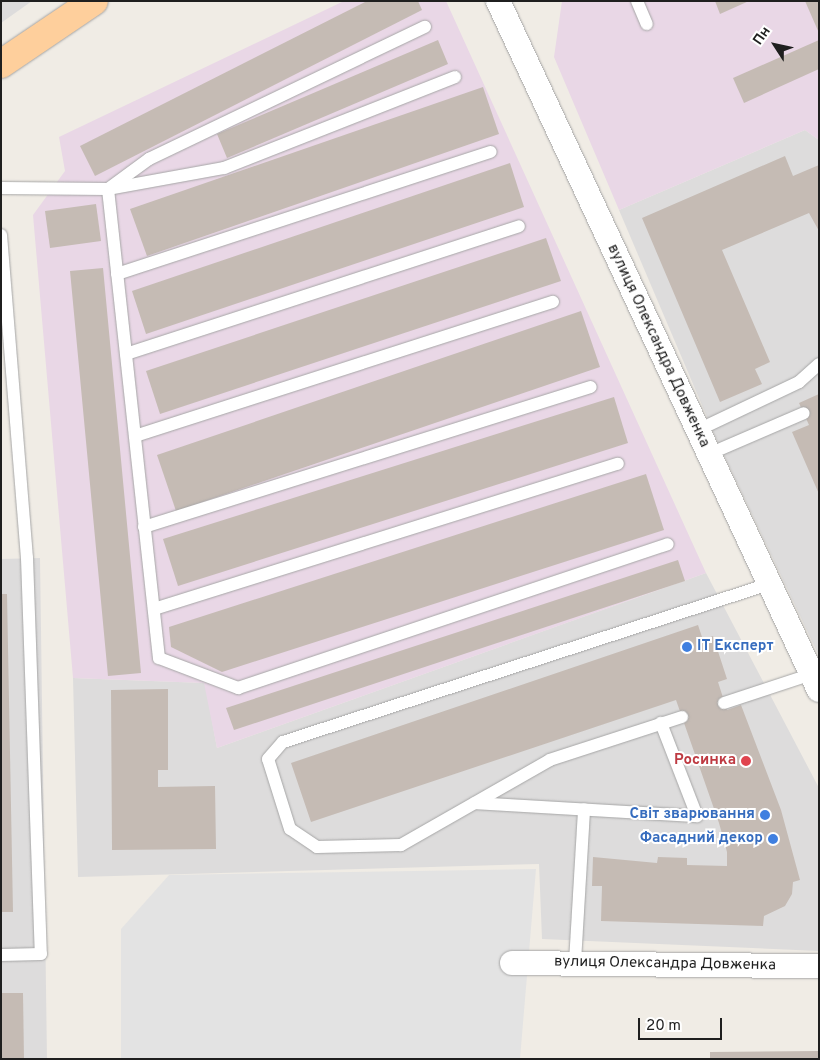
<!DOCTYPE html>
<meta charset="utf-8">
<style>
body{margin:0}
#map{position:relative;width:820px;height:1060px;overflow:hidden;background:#f0ece5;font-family:Overpass,sans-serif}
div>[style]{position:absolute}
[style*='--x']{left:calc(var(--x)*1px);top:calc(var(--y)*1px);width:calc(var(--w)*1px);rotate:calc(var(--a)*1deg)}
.residential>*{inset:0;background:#dddcdc}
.industrial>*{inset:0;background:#e9d7e6}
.parking>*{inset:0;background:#e3e3e3}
.building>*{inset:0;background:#c5bbb4}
.roads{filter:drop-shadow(0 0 1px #a6a6a6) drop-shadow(0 0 1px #a6a6a6)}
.service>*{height:12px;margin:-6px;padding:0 6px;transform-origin:6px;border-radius:6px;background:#fff}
.minor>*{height:24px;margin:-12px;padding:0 12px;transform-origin:12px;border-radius:12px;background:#fff}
.primary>*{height:28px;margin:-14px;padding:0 14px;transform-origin:14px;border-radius:14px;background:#fecf9c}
.dots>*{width:14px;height:14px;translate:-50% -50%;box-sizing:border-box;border:2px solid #fff;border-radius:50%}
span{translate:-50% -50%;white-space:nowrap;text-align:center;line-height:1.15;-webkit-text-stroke:4px #fff;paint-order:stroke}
.street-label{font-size:15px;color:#1f1f1f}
.shop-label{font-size:15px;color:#366cbe;font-weight:700}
.left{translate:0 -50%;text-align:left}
.right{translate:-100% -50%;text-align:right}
.health-label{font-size:15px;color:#be3a42;font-weight:700}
.frame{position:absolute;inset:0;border:2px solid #1f1f1f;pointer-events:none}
.north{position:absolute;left:750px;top:20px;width:50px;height:50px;-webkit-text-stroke:4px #fff;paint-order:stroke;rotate:305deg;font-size:14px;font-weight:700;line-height:20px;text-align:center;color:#1f1f1f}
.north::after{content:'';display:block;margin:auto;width:18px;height:22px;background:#1f1f1f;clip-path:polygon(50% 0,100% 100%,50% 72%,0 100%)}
.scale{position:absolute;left:638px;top:1018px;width:84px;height:22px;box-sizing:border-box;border:2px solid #1f1f1f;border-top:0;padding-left:6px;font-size:15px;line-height:18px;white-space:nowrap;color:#1f1f1f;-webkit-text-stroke:4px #fff;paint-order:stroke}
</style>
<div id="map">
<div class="residential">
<i style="clip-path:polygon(1px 1px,32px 1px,1px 23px)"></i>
<i style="clip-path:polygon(805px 130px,819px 140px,819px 656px,716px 438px,619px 210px)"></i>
<i style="clip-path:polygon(40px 558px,47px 1059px,1px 1059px,1px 559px)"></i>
<i style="clip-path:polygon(706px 573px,819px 788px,819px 951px,542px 939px,539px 864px,78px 877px,73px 678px,205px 683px,217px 748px)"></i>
</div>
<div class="industrial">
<i style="clip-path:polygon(344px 1px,446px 1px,706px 573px,217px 748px,204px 683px,73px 678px,33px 215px,65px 171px,59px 137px)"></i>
<i style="clip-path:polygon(562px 1px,819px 1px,819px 140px,805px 130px,619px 210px,554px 57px)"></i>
</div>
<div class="parking">
<i style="clip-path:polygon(536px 869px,520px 1059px,121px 1059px,121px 929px,169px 875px)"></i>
</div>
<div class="building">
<i style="clip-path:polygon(367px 1px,418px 1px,422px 10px,95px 176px,80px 146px)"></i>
<i style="clip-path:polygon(715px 1px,749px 1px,720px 14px)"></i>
<i style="clip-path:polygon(805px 1px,819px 1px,819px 33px)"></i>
<i style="clip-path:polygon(438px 40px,448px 64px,227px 158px,217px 134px)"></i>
<i style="clip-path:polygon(819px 40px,819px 69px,744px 103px,733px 78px)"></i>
<i style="clip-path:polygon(483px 87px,499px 134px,147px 256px,130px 209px)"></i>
<i style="clip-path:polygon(785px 156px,793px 176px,819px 165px,819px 231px,809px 213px,722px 250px,770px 362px,755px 369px,762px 384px,720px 402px,642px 218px)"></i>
<i style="clip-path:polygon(510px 163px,524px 207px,146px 334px,132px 291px)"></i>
<i style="clip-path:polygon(96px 204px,101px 241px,50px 248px,45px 211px)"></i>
<i style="clip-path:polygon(546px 238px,561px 281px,160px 414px,146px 371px)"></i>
<i style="clip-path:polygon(103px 268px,141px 673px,108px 676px,70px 271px)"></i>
<i style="clip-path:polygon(581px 311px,600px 367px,176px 511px,157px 455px)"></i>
<i style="clip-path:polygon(819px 394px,819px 494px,792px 432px,809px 425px,799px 403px)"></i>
<i style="clip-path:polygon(614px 397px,628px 443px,178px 586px,163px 539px)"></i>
<i style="clip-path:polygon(646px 474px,664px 530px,222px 672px,171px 647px,169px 627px)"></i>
<i style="clip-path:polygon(678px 560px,685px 581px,234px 730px,226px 708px)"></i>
<i style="clip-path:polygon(1px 594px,7px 594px,13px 912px,1px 912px)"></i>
<i style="clip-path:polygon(698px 625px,703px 640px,713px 636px,727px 679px,718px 682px,727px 710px,741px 705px,781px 810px,800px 880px,793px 882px,792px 894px,785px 906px,764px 916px,763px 926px,601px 921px,602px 886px,592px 886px,593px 857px,657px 863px,658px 857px,687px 858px,687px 865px,727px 866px,727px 852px,719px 823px,676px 700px,311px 822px,291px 763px)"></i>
<i style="clip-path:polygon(168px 689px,168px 770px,158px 770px,158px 787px,215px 786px,216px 849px,112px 850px,111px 690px)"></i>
<i style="clip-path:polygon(1px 993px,23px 993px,24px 1059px,1px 1059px)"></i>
<i style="clip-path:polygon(819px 1051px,819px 1059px,710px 1059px,710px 1052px)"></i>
</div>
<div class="roads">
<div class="service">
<i style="--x:637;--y:1;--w:25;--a:67"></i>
<i style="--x:455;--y:77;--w:248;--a:158.5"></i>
<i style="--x:224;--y:168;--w:118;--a:169.7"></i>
<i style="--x:108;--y:189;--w:472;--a:83.8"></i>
<i style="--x:159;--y:658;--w:85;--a:20.8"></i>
<i style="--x:238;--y:688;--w:453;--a:-18.5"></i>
<i style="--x:1;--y:188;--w:107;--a:0.5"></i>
<i style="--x:108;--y:189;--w:51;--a:-36.2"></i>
<i style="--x:149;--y:159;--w:306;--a:-25.6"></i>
<i style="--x:1;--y:235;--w:324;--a:85.4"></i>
<i style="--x:27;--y:558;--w:396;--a:88"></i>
<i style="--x:41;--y:954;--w:40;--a:178.6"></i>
<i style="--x:117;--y:274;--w:393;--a:-18.1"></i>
<i style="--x:126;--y:354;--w:413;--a:-18"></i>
<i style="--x:698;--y:430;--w:112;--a:-25.4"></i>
<i style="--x:799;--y:382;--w:27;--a:-42"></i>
<i style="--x:135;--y:436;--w:439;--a:-17.8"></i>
<i style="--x:709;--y:454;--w:103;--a:-23.3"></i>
<i style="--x:144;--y:527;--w:468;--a:-17.4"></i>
<i style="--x:154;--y:609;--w:486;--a:-17.4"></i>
<i style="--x:724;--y:703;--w:96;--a:-18.2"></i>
<i style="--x:682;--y:717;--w:139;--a:162"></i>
<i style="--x:550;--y:760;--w:172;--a:150.3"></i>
<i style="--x:401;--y:845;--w:84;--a:178.6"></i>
<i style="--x:317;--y:847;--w:32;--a:-146"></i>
<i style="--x:290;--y:829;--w:73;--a:-107.4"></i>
<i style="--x:268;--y:759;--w:23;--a:-49"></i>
<i style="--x:283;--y:742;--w:511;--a:-18.01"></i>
<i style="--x:475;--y:803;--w:222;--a:3.4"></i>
<i style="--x:697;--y:816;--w:100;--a:-111.2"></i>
<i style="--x:575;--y:962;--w:153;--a:-86.6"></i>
</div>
<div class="minor">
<i style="--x:498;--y:1;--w:760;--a:65.02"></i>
<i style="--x:512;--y:963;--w:307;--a:0.6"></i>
</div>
<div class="primary">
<i style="--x:1;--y:64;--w:112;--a:-34.1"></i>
</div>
</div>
<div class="dots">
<i style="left:687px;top:647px;background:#3f7fe0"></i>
<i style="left:746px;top:761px;background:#e0444e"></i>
<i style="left:765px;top:815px;background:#3f7fe0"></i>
<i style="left:773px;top:839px;background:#3f7fe0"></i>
</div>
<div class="street-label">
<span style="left:658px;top:346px;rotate:65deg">вулиця Олександра Довженка</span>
<span style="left:665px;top:964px;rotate:1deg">вулиця Олександра Довженка</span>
</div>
<div class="shop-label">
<span class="left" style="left:697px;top:647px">IT Експерт</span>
<span class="right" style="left:755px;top:815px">Світ зварювання</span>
<span class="right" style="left:763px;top:839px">Фасадний декор</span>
</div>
<div class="health-label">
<span class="right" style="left:736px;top:761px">Росинка</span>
</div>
<div class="frame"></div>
<div class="north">Пн</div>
<div class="scale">20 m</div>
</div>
